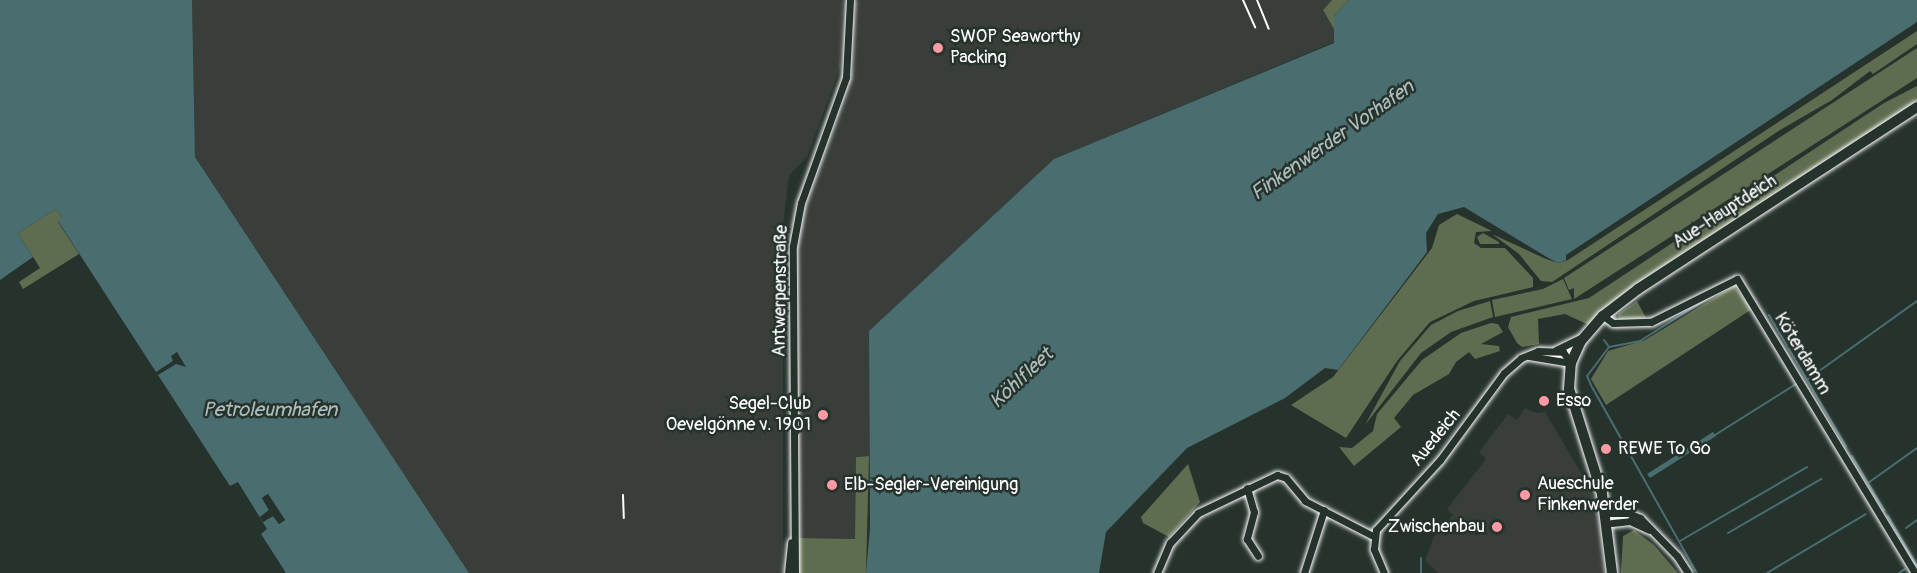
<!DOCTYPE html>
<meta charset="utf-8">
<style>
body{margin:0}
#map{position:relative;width:1917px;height:573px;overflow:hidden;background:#26332d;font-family:Pangolin,sans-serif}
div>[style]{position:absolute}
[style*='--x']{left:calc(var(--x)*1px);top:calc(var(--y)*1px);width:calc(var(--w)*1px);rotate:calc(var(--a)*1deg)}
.built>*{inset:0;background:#393e3b}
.green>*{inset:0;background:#5e6d4f}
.water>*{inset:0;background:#4a6d6f}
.pier>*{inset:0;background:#26332d}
.stream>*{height:2px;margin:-1px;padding:0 1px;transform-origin:1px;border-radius:1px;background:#4a6d6f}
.roads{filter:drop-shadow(0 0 2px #fff) drop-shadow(0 0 2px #fff)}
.street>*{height:7px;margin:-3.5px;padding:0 3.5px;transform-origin:3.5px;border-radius:3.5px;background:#26332d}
.secondary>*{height:10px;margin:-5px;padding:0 5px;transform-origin:5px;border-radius:5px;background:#26332d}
.rail>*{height:2px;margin:-1px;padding:0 1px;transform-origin:1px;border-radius:1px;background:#fff}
.dots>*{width:16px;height:16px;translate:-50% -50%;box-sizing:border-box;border:3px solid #26332d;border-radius:50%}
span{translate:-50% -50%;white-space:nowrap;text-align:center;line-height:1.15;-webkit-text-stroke:5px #26332d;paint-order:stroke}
.poi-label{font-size:18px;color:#fff}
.left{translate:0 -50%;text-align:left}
.right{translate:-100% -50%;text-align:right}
.street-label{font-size:18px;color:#fff}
.water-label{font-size:20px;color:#aebdbe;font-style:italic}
</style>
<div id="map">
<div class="built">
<i style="clip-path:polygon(192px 0,843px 0,840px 67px,807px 157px,789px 176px,783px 225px,783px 573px,469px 573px,195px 157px)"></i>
<i style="clip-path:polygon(856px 0,1332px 0,1323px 10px,1334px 29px,1334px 42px,1054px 159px,869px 331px,869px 456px,856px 457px,855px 539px,798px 538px,797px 244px,802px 215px,844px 106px,854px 68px)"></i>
<i style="clip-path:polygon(1525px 408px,1535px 413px,1545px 412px,1590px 488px,1598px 515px,1605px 573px,1438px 573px,1425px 560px,1434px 537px,1453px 515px,1447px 509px,1486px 459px,1479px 452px,1508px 414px,1517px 420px)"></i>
</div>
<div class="green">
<i style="clip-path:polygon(1332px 0,1349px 0,1334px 16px,1334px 29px,1323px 10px)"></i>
<i style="clip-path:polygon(1917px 31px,1917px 44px,1873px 74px,1870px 71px,1832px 100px,1780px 130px,1552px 282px,1541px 281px,1519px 254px,1492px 234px,1546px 259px,1558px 263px,1568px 260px)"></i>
<i style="clip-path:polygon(1917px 48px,1917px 78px,1574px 299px,1574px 288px,1569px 290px,1564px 278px)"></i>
<i style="clip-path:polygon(1917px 86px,1917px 103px,1589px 325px,1565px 314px,1538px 319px,1539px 344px,1522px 347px,1517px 343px,1508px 327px,1511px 317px,1589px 298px,1884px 103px)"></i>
<i style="clip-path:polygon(56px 209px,62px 218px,58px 222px,79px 254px,23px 289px,19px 282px,40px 268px,18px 233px)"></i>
<i style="clip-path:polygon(1457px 214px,1492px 231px,1476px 232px,1474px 243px,1481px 248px,1505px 248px,1533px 278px,1533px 287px,1474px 301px,1430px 322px,1397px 361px,1346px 438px,1291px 405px,1333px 377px,1432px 248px,1439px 225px)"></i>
<i style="clip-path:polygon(1483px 233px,1499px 242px,1499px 244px,1480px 244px,1477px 237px)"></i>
<i style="clip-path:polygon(1563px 279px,1572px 299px,1495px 317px,1492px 300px,1543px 289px)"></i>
<i style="clip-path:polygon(1734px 286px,1752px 309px,1606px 405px,1591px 379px,1608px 351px,1645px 340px)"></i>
<i style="clip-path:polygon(1490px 301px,1493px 317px,1451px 332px,1421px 353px,1365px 425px,1400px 361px,1431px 325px,1458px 311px)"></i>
<i style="clip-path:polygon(1637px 301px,1646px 318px,1619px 320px,1618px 314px)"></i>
<i style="clip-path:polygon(1491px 323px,1498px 324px,1503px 332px,1481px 344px,1499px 346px,1500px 351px,1475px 359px,1469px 352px,1456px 362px,1449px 374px,1413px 395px,1394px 418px,1401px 427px,1354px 466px,1339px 447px,1352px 448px,1373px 431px,1377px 414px,1422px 360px,1461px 333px)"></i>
<i style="clip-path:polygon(869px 456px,866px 573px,798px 573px,798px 538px,855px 539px,856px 457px)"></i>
<i style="clip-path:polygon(1188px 464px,1200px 502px,1169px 537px,1143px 523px,1141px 517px)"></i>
<i style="clip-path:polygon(1634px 530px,1654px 545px,1678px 573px,1621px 573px,1623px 536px)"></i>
</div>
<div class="water">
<i style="clip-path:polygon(evenodd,0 0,192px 0,195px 157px,469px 573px,286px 573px,261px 534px,267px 529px,238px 482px,230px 486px,58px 221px,62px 218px,56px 209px,18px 233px,33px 257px,0 280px,0 0,268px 494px,285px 520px,279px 524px,273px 516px,263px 522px,260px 517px,269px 510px,262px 498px,268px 494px)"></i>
<i style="clip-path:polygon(1349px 0,1917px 0,1917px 22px,1566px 255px,1566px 260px,1558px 263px,1550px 259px,1464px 207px,1438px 214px,1426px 233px,1427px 252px,1338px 370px,1325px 368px,1285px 398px,1187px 448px,1106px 532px,1099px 573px,866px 573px,870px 528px,869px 331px,1054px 159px,1334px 43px,1334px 16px)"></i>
<i style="clip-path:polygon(1713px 432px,1716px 436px,1650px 478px,1647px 474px)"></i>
</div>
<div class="pier">
<i style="clip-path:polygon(177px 352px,186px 367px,176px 364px,158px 375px,156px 372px,173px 361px,171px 356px)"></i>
<i style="clip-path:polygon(268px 494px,285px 520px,279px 524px,273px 516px,263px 522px,260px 517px,269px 510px,262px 498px)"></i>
</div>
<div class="stream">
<i style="--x:1769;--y:315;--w:152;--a:59.6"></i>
<i style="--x:1604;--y:340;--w:9;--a:54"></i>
<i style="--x:1609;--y:347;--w:36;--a:127"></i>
<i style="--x:1587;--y:376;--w:12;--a:66"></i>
<i style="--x:1592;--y:387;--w:214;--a:60.6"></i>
<i style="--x:1609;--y:347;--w:32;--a:-11"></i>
<i style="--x:1640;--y:341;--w:93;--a:-32.3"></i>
<i style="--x:1808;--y:379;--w:134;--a:-35.6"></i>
<i style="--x:1715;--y:435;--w:96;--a:-32.2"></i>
<i style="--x:1852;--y:456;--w:63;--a:59.3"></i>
<i style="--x:1868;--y:483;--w:60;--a:-35.5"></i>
<i style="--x:1888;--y:516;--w:58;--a:59.9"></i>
<i style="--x:1906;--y:528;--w:14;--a:-36"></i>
<i style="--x:1728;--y:533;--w:108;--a:-30.1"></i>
<i style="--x:1680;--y:541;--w:147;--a:-30.2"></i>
<i style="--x:1421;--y:558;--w:15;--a:90"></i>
<i style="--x:1767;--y:573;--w:115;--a:-30.8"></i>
<i style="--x:1899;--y:573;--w:7;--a:-34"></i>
</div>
<div class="roads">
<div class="street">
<i style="--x:1603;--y:316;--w:12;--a:35"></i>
<i style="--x:1613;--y:323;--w:38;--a:-2"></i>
<i style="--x:1651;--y:322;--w:96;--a:-26.6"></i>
<i style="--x:1737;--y:279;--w:344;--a:58.8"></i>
<i style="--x:1556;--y:350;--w:28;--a:-26"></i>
<i style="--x:1529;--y:356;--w:43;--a:9.5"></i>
<i style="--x:1247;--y:488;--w:25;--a:74"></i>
<i style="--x:1254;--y:512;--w:28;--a:105"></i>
<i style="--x:1247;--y:539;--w:20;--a:57"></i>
<i style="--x:1606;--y:513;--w:22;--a:0"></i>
<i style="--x:1628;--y:513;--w:13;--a:23"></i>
<i style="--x:1640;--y:518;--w:53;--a:45.8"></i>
<i style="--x:1677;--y:556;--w:20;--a:57"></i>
<i style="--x:1612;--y:523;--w:18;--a:-6"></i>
<i style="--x:1630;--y:521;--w:21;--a:25"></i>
<i style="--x:788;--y:573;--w:31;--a:-84"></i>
<i style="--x:795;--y:573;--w:327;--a:-90.4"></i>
<i style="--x:793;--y:246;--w:44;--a:-79.5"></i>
<i style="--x:801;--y:203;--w:134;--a:-70.3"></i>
<i style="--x:846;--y:77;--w:77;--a:-87"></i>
<i style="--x:1157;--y:573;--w:33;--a:-67"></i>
<i style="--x:1170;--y:543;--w:41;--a:-47"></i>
<i style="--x:1198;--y:513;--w:88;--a:-25.7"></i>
<i style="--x:1277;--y:475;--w:9;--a:18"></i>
<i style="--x:1286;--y:478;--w:30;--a:50"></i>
<i style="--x:1305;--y:501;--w:76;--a:27.2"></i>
<i style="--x:1304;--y:573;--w:66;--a:-72.4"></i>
<i style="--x:1384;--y:573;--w:26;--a:-113"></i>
<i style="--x:1374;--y:549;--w:19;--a:-84"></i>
<i style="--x:1376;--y:530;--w:95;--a:-47.6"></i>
<i style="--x:1440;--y:460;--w:108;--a:-53.7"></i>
<i style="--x:1504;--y:373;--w:23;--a:-41"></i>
<i style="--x:1521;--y:358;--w:18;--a:-22"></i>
<i style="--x:1538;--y:351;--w:25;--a:2"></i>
<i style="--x:1563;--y:352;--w:14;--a:54"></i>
</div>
<div class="secondary">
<i style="--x:1612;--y:573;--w:80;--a:-97.2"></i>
<i style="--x:1602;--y:494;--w:110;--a:-107.4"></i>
<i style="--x:1569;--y:389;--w:26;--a:-86"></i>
<i style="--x:1571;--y:363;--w:24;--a:-66"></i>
<i style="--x:1581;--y:341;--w:33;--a:-49"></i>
<i style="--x:1603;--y:316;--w:44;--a:-37.6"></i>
<i style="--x:1638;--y:289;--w:333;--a:-33.1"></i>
</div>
</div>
<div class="rail">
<i style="--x:1243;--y:0;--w:30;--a:66"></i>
<i style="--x:1257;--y:0;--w:31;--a:68"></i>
<i style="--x:623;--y:495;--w:23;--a:88"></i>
</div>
<div class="dots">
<i style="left:938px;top:48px;background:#ff9aa2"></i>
<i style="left:1544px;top:401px;background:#ff9aa2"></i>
<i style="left:823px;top:415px;background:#ff9aa2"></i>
<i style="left:1606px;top:449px;background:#ff9aa2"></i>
<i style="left:832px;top:485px;background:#ff9aa2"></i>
<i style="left:1525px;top:495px;background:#ff9aa2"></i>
<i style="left:1497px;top:527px;background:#ff9aa2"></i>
</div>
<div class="poi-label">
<span class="left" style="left:950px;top:48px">SWOP Seaworthy<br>Packing</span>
<span class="left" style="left:1556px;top:401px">Esso</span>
<span class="right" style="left:811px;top:415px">Segel-Club<br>Oevelgönne v. 1901</span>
<span class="left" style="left:1618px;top:449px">REWE To Go</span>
<span class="left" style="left:844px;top:485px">Elb-Segler-Vereinigung</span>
<span class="left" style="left:1537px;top:495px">Aueschule<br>Finkenwerder</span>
<span class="right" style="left:1485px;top:527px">Zwischenbau</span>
</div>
<div class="street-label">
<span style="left:1725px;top:212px;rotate:-33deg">Aue-Hauptdeich</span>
<span style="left:781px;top:291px;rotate:-89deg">Antwerpenstraße</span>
<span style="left:1802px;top:354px;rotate:59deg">Köterdamm</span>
<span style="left:1436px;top:438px;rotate:-51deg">Auedeich</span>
</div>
<div class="water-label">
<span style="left:1332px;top:140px;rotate:-35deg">Finkenwerder Vorhafen</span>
<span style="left:1021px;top:378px;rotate:-43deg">Köhlfleet</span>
<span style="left:270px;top:409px">Petroleumhafen</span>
</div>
</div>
